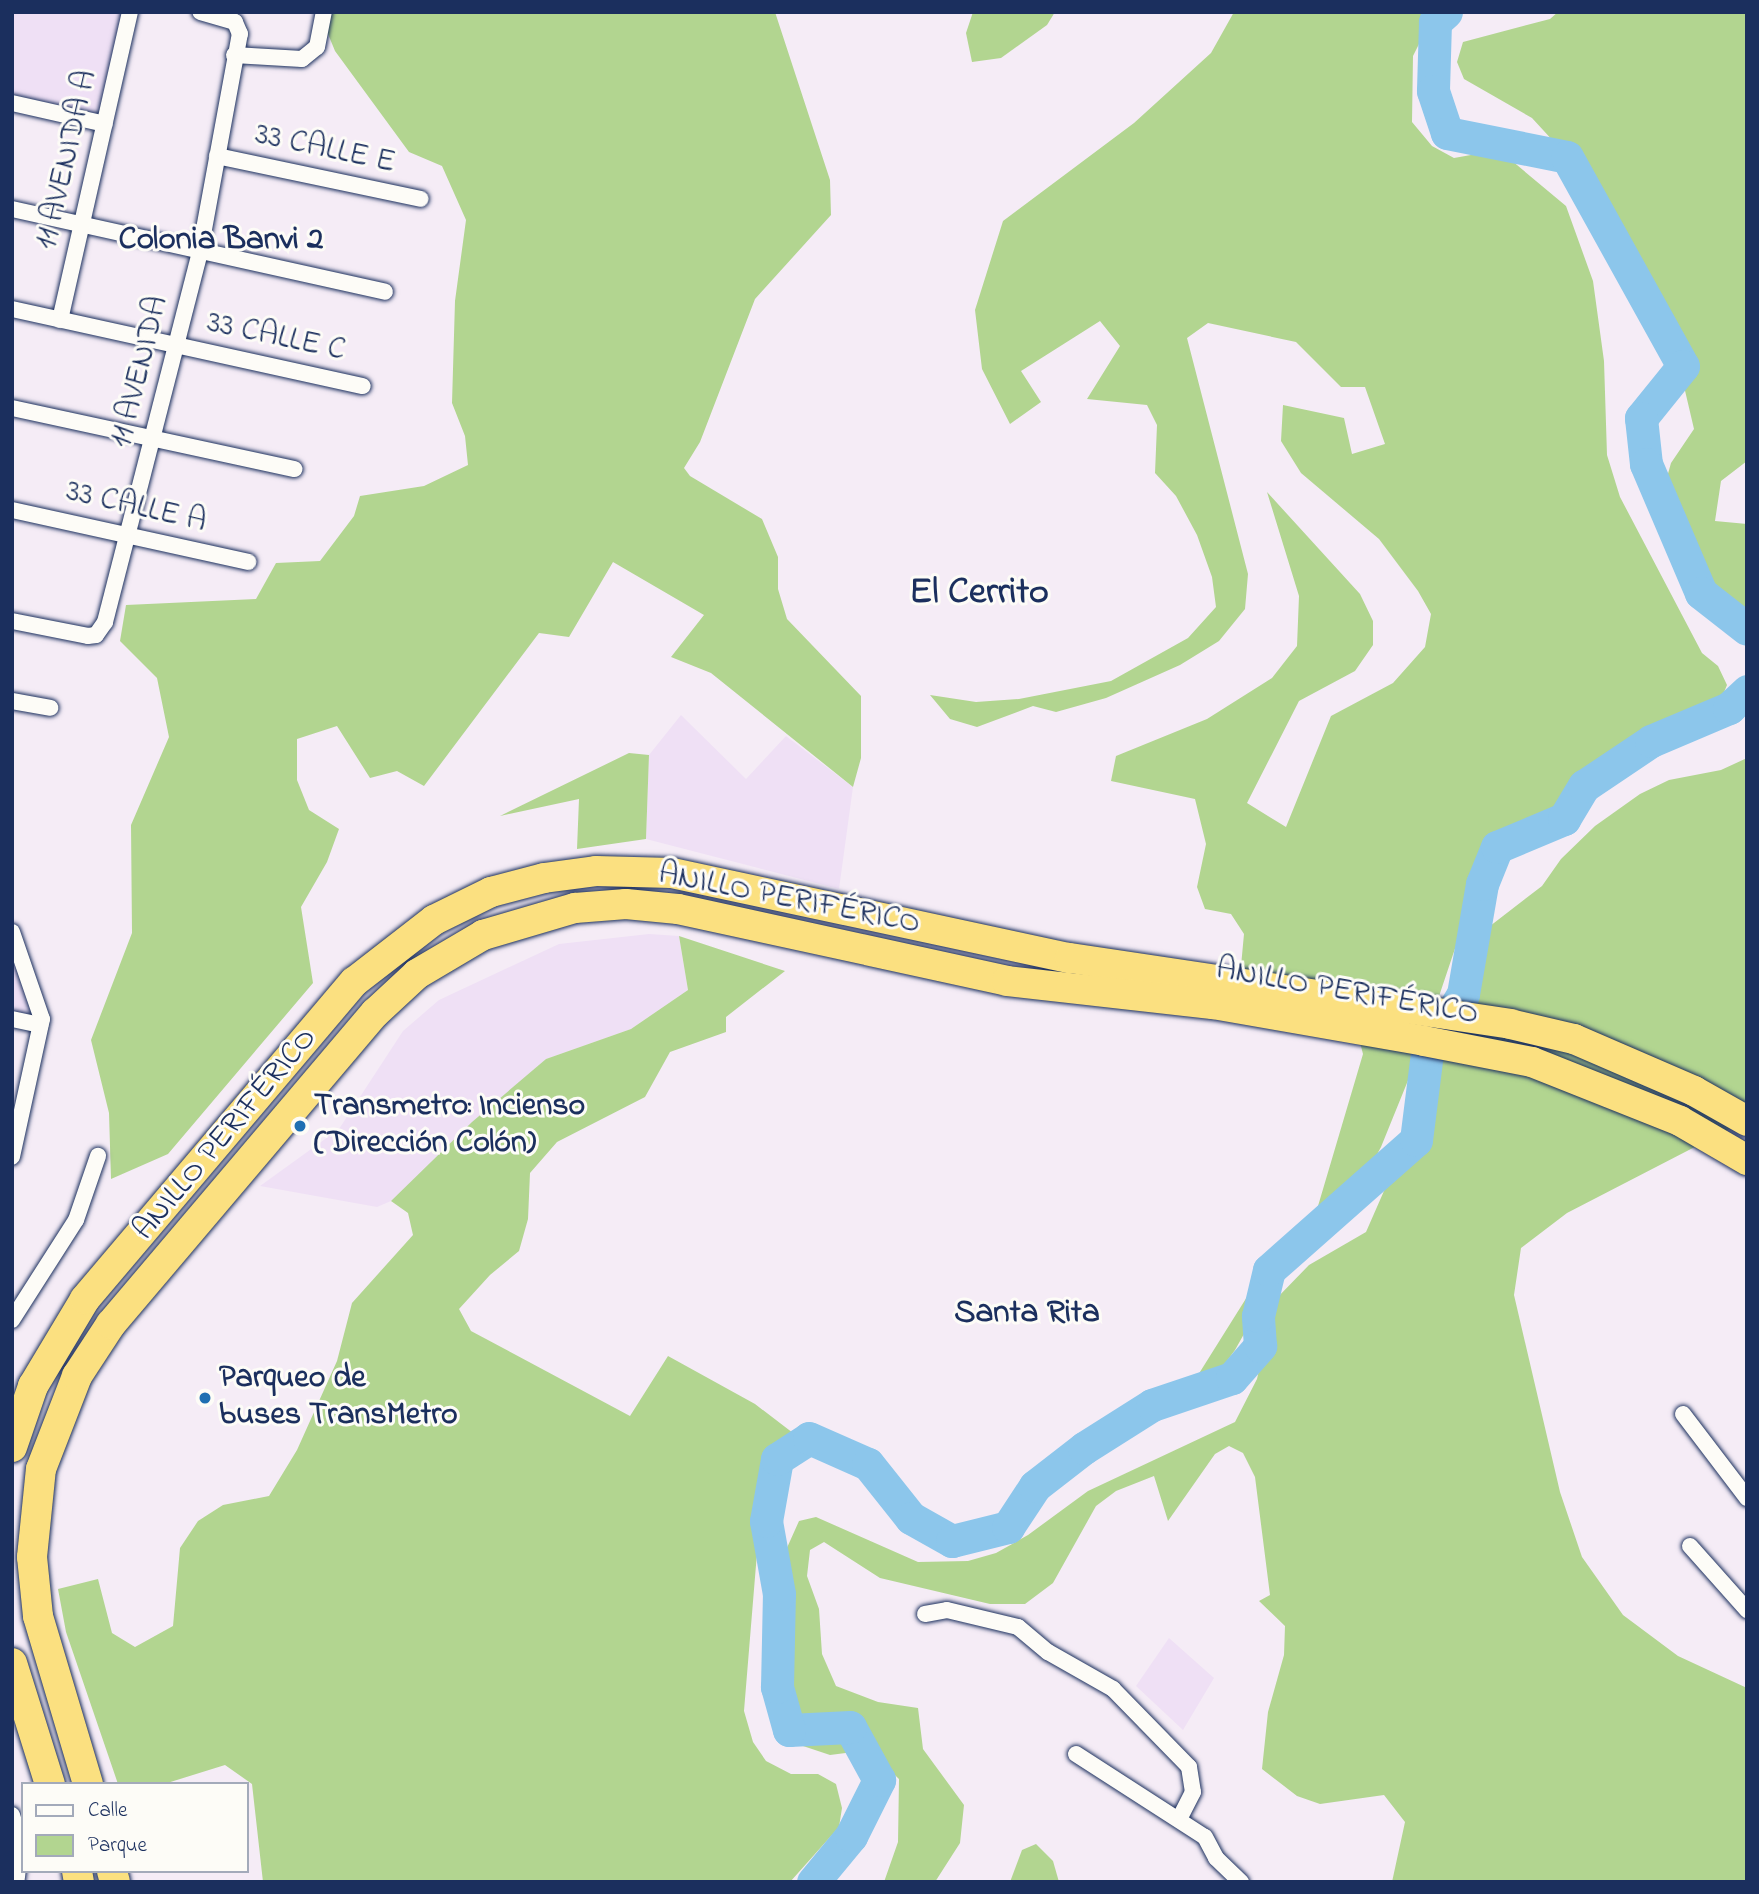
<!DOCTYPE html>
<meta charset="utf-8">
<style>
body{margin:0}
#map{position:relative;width:1759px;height:1894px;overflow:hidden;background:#f5ecf6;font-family:"Indie Flower",sans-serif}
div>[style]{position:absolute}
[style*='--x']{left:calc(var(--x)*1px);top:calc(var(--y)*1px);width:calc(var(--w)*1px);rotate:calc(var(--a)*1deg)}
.built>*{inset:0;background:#efe0f5}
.green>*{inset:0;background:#b2d590}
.river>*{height:33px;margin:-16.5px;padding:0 16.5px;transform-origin:16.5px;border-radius:16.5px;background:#8cc6eb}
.roads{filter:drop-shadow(0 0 2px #1b2f5e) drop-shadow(0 0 2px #1b2f5e)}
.street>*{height:16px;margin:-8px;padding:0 8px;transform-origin:8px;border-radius:8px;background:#fdfcf7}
.highway>*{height:30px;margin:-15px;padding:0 15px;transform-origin:15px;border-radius:15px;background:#fbe080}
.dots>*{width:19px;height:19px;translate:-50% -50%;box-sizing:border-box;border:4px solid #fdfcf7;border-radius:50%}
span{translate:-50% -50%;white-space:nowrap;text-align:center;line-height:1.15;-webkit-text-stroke:6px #fdfcf7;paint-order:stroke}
.street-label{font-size:32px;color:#1b2f5e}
.poi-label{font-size:32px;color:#1b2f5e;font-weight:700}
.left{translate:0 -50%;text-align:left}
.neighbourhood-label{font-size:33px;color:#1b2f5e;font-weight:700}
.district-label{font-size:38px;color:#1b2f5e;font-weight:700}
.frame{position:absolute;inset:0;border:14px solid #1b2f5e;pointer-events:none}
.legend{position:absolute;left:21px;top:1782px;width:228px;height:91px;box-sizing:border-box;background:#fdfcf7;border:2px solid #a3aaba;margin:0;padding:9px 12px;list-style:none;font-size:21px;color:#1b2f5e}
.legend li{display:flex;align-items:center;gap:14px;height:35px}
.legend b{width:35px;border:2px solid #a3aaba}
</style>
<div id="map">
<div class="built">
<i style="clip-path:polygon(12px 12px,123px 12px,100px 115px,12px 94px)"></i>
<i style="clip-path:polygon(681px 715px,746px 779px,786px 736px,853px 787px,839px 889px,646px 839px,649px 755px)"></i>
<i style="clip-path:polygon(649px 934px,679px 936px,688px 990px,631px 1029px,546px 1059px,391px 1201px,377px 1207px,260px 1186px,339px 1129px,403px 1031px,439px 1000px,559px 944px)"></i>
<i style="clip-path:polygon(12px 938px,36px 1022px,12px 1016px)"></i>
<i style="clip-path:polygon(1169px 1638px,1214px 1678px,1183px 1730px,1136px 1686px)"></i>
</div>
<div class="green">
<i style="clip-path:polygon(319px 12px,775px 12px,830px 180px,831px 215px,755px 299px,700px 442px,684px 468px,690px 476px,762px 519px,778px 557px,778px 589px,787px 619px,861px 696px,861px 758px,853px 787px,711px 673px,671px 657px,704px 615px,613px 562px,569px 637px,539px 633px,424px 786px,397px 771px,370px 778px,337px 726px,297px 739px,297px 780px,309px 810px,339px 829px,327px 862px,301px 907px,313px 983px,168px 1154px,111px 1179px,109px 1113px,91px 1040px,132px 933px,131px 825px,169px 737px,157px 678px,120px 641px,126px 605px,256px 599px,276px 563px,320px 561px,354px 516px,360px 496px,424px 486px,468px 465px,465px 436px,452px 403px,455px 301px,466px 220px,442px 166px,409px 152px,335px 51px)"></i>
<i style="clip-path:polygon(973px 12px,1055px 12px,1047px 25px,1001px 58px,972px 62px,966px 33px)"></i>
<i style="clip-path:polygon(1234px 12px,1453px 12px,1428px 26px,1413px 56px,1412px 122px,1432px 146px,1454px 158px,1499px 150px,1566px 206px,1593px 281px,1604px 361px,1607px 455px,1620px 497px,1702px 653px,1718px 666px,1727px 685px,1715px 714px,1694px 735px,1583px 783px,1492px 857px,1477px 883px,1424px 1041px,1381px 1147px,1348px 1208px,1277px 1275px,1235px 1350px,1212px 1381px,1178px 1407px,1272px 1257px,1318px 1206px,1363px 1054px,1356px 1027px,1254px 988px,1241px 966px,1244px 934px,1231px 914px,1205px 909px,1197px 887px,1206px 844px,1195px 799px,1111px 781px,1116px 756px,1207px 719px,1272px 678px,1297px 646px,1299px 596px,1267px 492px,1360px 594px,1373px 621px,1373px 645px,1355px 671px,1299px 701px,1247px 803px,1286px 827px,1331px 716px,1393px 683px,1425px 647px,1431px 614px,1418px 591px,1379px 539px,1301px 473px,1281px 441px,1283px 405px,1344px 418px,1352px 454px,1385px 444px,1365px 387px,1341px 387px,1296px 342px,1208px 323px,1187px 338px,1248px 574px,1245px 609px,1219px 641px,1180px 665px,1106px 698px,1056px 712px,1033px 706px,977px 727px,950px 719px,930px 695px,976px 702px,1019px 699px,1111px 681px,1188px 638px,1216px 607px,1212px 577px,1197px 535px,1176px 496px,1155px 473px,1157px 425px,1147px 405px,1087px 399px,1120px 346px,1100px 321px,1021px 371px,1041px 402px,1010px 424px,982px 369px,975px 310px,1003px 221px,1134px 123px,1211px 53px)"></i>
<i style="clip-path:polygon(1558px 12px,1747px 12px,1747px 461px,1721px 481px,1715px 521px,1747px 524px,1747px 630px,1722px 610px,1696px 559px,1673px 531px,1662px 495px,1671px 463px,1694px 429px,1679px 365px,1555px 143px,1532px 118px,1464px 79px,1457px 62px,1463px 42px,1550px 19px)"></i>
<i style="clip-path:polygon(629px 753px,649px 755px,646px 839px,577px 849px,579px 799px,500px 816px)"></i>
<i style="clip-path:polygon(1747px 758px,1747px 1120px,1567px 1213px,1521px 1248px,1514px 1295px,1560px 1492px,1582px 1557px,1623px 1615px,1678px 1656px,1747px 1688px,1747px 1882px,1392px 1882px,1405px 1822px,1384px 1795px,1320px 1804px,1297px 1796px,1262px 1769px,1268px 1712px,1284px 1655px,1285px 1626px,1259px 1601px,1270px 1595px,1255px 1477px,1243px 1453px,1229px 1446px,1215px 1454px,1168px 1521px,1154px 1476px,1116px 1491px,1096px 1506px,1053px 1583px,1025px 1604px,990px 1604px,880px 1578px,824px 1542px,810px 1550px,807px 1576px,819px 1609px,822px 1654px,836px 1686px,878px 1702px,918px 1708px,923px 1749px,964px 1805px,960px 1843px,935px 1882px,884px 1882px,898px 1842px,899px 1779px,869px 1750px,830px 1755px,797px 1744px,778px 1709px,774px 1681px,786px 1550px,799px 1521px,816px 1517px,918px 1562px,968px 1561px,996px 1553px,1028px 1535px,1088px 1491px,1235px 1422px,1257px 1379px,1275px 1300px,1309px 1265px,1366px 1232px,1455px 1029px,1481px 933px,1542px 886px,1561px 859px,1595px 826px,1640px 794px,1669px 780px,1721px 770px)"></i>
<i style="clip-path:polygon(679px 936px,785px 971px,726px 1017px,726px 1032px,670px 1052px,645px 1097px,557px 1142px,530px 1173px,528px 1219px,519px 1251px,490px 1275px,459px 1309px,471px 1331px,630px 1416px,668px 1356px,755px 1404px,806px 1443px,782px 1452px,763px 1480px,744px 1711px,753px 1742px,766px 1761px,791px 1774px,818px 1774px,836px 1784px,842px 1808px,839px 1827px,790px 1882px,263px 1882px,252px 1784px,225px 1765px,164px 1784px,118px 1784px,66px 1632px,58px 1589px,98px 1579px,112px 1633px,135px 1647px,173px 1626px,180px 1548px,198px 1521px,223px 1505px,269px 1496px,297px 1450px,337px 1361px,352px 1303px,413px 1235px,408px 1213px,391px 1201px,472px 1122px,546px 1059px,631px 1029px,688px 990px)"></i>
<i style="clip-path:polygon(1036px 1844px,1053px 1861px,1059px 1882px,1010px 1882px,1022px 1850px)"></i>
</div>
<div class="river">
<i style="--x:1446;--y:12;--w:15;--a:138"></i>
<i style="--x:1435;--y:22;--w:69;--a:91.7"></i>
<i style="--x:1433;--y:91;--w:44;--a:71.6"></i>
<i style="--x:1447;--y:133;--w:122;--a:11.3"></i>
<i style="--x:1567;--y:157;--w:239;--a:61"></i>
<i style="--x:1683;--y:366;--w:67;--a:128.9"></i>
<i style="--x:1641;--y:418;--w:46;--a:83.8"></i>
<i style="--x:1646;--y:464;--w:140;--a:66.9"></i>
<i style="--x:1701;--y:593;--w:58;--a:38"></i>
<i style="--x:813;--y:1882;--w:60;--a:-50.4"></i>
<i style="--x:851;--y:1836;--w:63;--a:-63.4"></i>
<i style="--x:879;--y:1780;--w:60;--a:-118.7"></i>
<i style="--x:850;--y:1727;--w:61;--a:177.2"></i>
<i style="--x:789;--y:1730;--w:45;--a:-105.6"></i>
<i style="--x:777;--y:1687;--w:93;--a:-88.8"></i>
<i style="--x:779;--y:1594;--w:74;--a:-100.1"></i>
<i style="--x:766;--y:1521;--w:63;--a:-79.9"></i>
<i style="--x:777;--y:1459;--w:38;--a:-33"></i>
<i style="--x:809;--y:1438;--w:64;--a:23.8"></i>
<i style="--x:868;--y:1464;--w:69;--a:51.5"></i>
<i style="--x:911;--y:1518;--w:47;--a:29.3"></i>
<i style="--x:952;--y:1541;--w:58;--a:-14"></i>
<i style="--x:1008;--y:1527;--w:49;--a:-56.6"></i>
<i style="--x:1035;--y:1486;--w:62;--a:-37.8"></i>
<i style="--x:1084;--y:1448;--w:80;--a:-32.3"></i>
<i style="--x:1152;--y:1405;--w:84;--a:-18.6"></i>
<i style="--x:1232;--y:1378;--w:43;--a:-48.8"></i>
<i style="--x:1260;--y:1346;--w:30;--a:-94"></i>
<i style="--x:1258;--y:1316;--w:47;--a:-76.6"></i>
<i style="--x:1269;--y:1270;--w:196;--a:-41.5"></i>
<i style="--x:1416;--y:1140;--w:88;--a:-82.8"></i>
<i style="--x:1427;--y:1053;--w:69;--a:-58.6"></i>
<i style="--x:1463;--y:994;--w:112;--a:-80.2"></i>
<i style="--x:1482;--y:884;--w:40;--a:-68"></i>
<i style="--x:1497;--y:847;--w:73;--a:-22.7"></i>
<i style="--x:1564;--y:819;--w:39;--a:-59"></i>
<i style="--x:1584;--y:786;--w:81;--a:-33.9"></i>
<i style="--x:1651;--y:741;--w:85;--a:-22.9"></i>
<i style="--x:1729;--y:708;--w:25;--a:-43"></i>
</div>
<div class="roads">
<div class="street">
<i style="--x:234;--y:55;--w:68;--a:3.4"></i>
<i style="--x:302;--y:59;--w:19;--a:-39"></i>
<i style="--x:317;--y:47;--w:36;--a:-79"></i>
<i style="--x:12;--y:103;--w:95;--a:12.7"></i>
<i style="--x:217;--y:156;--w:208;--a:11.9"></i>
<i style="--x:12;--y:209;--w:382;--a:12.5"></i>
<i style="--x:12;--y:309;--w:359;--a:12.4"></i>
<i style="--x:60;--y:320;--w:316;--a:-77.2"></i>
<i style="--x:12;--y:408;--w:289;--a:12.2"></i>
<i style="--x:12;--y:510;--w:242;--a:12.4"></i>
<i style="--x:12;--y:621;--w:77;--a:11.2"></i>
<i style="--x:88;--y:636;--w:8;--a:-7"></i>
<i style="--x:96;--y:635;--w:16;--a:-55"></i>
<i style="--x:105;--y:622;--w:383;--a:-75.6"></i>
<i style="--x:200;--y:251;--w:221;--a:-79.6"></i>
<i style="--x:240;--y:34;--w:13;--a:-113"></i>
<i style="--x:235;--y:22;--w:36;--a:-164"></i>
<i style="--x:12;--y:701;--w:39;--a:10"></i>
<i style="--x:12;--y:932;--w:92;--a:71"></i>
<i style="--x:42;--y:1019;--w:141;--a:102.3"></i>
<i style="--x:12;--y:1019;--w:29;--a:12"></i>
<i style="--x:12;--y:1320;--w:119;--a:-57.4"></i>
<i style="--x:76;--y:1220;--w:68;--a:-71"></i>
<i style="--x:1683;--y:1414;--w:106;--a:52.7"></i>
<i style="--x:1690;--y:1546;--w:86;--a:48.3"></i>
<i style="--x:925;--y:1614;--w:22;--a:-10"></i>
<i style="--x:947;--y:1610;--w:73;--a:13.5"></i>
<i style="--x:1018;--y:1627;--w:39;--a:40"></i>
<i style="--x:1048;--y:1652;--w:75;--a:29.6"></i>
<i style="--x:1113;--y:1689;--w:109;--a:45.7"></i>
<i style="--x:1189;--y:1767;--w:25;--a:81"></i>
<i style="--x:1193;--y:1792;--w:30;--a:117"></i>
<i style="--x:1076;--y:1754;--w:153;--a:32.8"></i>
<i style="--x:1205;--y:1837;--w:24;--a:62"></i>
<i style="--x:1216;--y:1858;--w:35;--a:44"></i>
<i style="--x:12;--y:1815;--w:30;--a:73"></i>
<i style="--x:21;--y:1844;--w:38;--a:97"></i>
</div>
<div class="highway">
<i style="--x:12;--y:1447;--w:65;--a:-71"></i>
<i style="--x:33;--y:1386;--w:101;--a:-59.1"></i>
<i style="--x:85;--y:1299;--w:416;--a:-49.7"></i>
<i style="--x:354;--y:982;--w:101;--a:-37.8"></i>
<i style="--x:434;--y:920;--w:64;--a:-26.2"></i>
<i style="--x:491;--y:892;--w:55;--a:-14.8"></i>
<i style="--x:544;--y:878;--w:52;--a:-7.7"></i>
<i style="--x:596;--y:871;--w:76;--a:1.5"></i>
<i style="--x:672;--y:873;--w:407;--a:12.1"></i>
<i style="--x:1070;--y:958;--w:445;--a:8.5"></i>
<i style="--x:1510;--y:1024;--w:66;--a:13.2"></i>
<i style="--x:1574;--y:1039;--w:131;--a:23.4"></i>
<i style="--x:1694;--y:1091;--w:61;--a:29.5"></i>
<i style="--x:12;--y:1663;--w:127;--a:72.6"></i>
<i style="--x:88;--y:1784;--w:175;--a:-106.6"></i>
<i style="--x:38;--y:1616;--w:59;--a:-95.8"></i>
<i style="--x:32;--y:1557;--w:88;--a:-84.2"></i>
<i style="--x:41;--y:1469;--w:100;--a:-68.8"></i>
<i style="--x:77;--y:1376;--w:62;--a:-56.8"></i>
<i style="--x:111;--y:1324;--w:408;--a:-49.7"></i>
<i style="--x:375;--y:1013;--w:57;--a:-42.9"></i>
<i style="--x:417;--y:974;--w:77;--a:-30.6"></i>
<i style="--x:483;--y:935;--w:96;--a:-16.4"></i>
<i style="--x:575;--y:908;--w:51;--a:-4.5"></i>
<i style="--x:626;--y:904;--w:52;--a:5.5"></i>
<i style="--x:678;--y:909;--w:337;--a:12.3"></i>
<i style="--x:1007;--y:981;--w:207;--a:6.4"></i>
<i style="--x:1213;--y:1004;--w:214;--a:9.9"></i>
<i style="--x:1424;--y:1041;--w:110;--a:11"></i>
<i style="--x:1532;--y:1062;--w:159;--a:21.7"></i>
<i style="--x:1680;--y:1121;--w:78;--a:30.2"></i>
<i style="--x:77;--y:1871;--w:11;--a:80"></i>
<i style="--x:112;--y:1871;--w:11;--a:75"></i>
</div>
</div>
<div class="dots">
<i style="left:300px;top:1126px;background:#1f6fb2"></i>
<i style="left:205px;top:1398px;background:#1f6fb2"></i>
</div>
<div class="street-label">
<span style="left:325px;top:150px;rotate:12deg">33 CALLE E</span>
<span style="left:68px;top:160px;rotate:-77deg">11 AVENIDA A</span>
<span style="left:276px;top:338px;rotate:12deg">33 CALLE C</span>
<span style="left:141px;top:372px;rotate:-76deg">11 AVENIDA</span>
<span style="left:136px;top:508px;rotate:13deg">33 CALLE A</span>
<span style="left:789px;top:900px;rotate:11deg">ANILLO PERIFÉRICO</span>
<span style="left:1347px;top:993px;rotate:10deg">ANILLO PERIFÉRICO</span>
<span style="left:226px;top:1135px;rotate:-50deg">ANILLO PERIFÉRICO</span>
</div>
<div class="poi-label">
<span class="left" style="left:314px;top:1126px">Transmetro: Incienso<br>(Dirección Colón)</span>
<span class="left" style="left:219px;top:1398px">Parqueo de<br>buses TransMetro</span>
</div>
<div class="neighbourhood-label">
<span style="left:221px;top:241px">Colonia Banvi 2</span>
<span style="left:1027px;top:1314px">Santa Rita</span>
</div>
<div class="district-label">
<span style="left:979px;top:594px">El Cerrito</span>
</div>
<div class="frame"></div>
<ul class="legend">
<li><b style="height:9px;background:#fdfcf7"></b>Calle</li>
<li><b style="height:19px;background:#b2d590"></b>Parque</li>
</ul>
</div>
